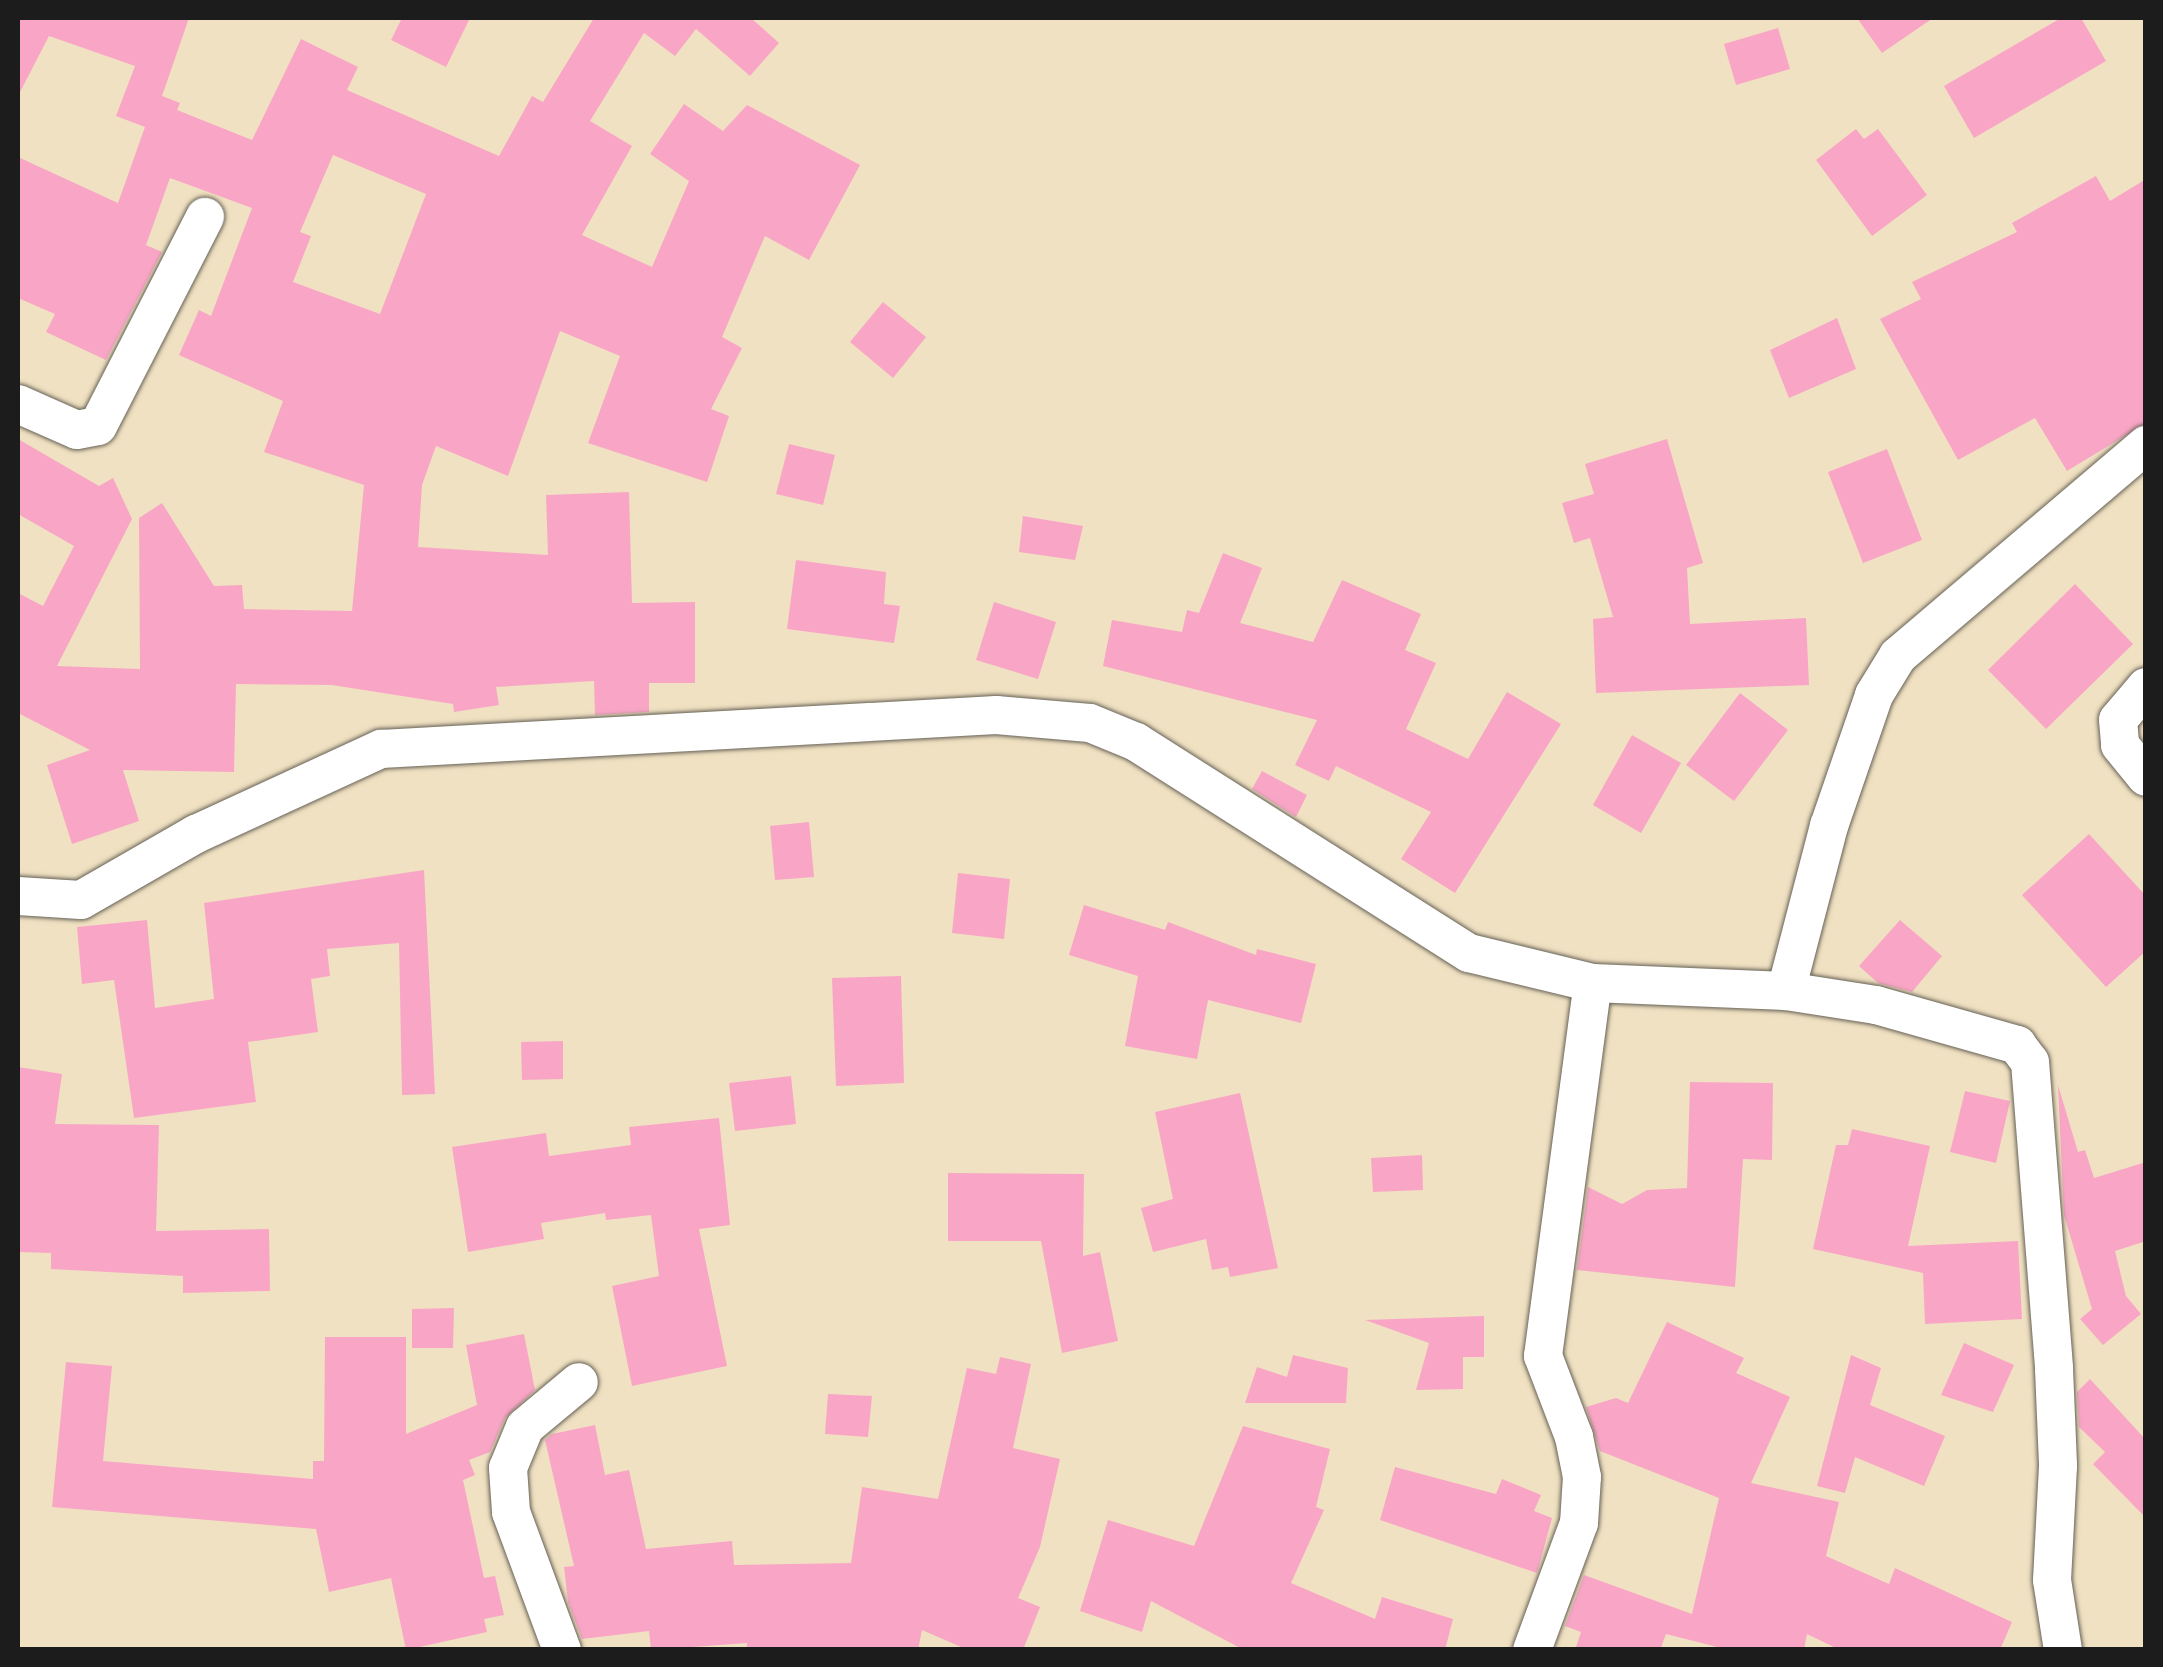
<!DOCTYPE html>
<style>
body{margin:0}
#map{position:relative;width:2163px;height:1667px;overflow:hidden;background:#f0e1c2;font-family:"IM FELL Great Primer",serif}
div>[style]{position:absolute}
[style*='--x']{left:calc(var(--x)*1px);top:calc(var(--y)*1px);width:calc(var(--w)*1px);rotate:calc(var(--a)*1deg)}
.building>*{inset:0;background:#f9a6c6}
.roads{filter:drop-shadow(0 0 2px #666156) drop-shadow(0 0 2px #666156)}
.minor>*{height:38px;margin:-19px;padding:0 19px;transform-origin:19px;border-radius:19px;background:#fff}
span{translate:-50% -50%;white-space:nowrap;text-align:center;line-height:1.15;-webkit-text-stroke:8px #f7f3e8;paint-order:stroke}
.frame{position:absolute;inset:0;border:20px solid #1c1c1c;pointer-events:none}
</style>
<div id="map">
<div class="building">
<i style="clip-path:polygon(evenodd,18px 18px,189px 18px,162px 96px,180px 103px,177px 110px,252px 140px,301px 39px,358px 67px,347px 90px,499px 156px,532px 96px,543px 102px,594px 18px,751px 18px,779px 43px,750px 76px,696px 29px,675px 56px,644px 33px,590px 121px,632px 146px,582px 235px,652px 267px,689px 181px,650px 154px,684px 104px,723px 131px,747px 105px,860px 165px,809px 260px,765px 236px,722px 337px,742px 348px,711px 409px,729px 416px,707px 482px,588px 443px,620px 356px,560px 331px,508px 476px,436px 446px,422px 485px,418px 547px,548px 555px,546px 495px,629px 492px,632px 603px,695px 602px,695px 683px,649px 683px,649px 712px,595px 715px,594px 681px,496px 687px,499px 705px,454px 712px,453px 704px,332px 685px,236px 684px,234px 772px,123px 770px,139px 821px,72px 844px,47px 765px,90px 750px,18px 713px,18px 593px,43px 606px,74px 546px,18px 514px,18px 439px,99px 486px,113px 478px,132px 519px,57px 666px,140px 669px,139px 518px,162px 503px,214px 586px,242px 585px,244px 609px,352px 611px,364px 485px,264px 452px,283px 401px,179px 355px,199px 310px,211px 316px,252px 208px,170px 178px,146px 245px,162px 252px,106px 360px,46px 332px,55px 314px,18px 298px,18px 157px,118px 203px,145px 127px,116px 116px,135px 66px,49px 36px,18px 96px,18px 18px,333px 155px,426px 194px,380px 314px,293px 282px,311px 236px,300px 232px,333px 155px)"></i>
<i style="clip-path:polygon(402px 18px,470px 18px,446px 67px,391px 40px)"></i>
<i style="clip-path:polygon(1857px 18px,1933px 18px,1882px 53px)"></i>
<i style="clip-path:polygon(2061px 18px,2081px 18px,2106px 61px,1974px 138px,1944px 86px)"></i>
<i style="clip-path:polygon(1778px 28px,1790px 69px,1736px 85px,1724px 44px)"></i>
<i style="clip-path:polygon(1856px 129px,1864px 139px,1878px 129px,1927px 195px,1872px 236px,1816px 160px)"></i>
<i style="clip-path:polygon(2096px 176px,2110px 201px,2146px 179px,2146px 423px,2067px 471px,2035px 418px,1958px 460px,1880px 319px,1921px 299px,1912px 282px,2017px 232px,2012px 223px)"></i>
<i style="clip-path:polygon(883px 302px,926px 337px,893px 378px,850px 342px)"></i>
<i style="clip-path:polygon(1837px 318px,1856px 369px,1789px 398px,1770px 350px)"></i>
<i style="clip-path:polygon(1667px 439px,1703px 563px,1687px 568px,1690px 624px,1806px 618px,1809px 685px,1596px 693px,1593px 619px,1613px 617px,1590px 538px,1574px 543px,1562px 503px,1594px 494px,1585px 464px)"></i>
<i style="clip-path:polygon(789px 444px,835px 455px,823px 505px,776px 494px)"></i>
<i style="clip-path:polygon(1887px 449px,1922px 540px,1863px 563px,1828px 472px)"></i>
<i style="clip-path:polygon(1023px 516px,1083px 526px,1075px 560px,1019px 552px)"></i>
<i style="clip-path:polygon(1223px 553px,1262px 568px,1240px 623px,1313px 642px,1342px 580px,1421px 614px,1405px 650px,1436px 663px,1406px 729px,1468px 759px,1507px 692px,1561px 724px,1455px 893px,1401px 859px,1431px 812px,1336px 766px,1329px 781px,1295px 765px,1317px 720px,1103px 666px,1112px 620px,1182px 632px,1187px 610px,1199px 613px)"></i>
<i style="clip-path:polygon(796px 560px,886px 572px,884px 604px,900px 606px,894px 643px,787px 629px)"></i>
<i style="clip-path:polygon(2075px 584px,2133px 644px,2046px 729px,1988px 670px)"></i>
<i style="clip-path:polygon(994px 602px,1056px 622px,1038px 679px,976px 660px)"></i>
<i style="clip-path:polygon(1740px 693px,1788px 730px,1734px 801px,1686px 765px)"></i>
<i style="clip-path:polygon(1632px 735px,1681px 763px,1641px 833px,1593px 805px)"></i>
<i style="clip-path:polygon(1262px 771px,1307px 795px,1296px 817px,1252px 789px)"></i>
<i style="clip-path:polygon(809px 822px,814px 877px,775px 880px,770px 826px)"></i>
<i style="clip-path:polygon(2089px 834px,2146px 896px,2146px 951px,2106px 987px,2022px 895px)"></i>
<i style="clip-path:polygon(424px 870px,435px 1094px,402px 1095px,399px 943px,327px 949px,330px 976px,311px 979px,318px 1032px,248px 1042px,256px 1102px,134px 1118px,114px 980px,82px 984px,77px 927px,147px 920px,155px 1008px,214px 999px,204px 903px)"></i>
<i style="clip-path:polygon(958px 873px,1010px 879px,1004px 939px,952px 933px)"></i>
<i style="clip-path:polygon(1084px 905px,1165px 930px,1168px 922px,1256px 955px,1257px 949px,1316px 964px,1301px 1023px,1208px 1000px,1197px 1059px,1125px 1046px,1138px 976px,1069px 955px)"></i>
<i style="clip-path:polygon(1900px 920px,1942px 956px,1912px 992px,1878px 983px,1859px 966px)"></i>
<i style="clip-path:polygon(901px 976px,904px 1083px,836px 1086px,832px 978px)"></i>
<i style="clip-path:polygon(563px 1041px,563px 1079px,522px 1080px,521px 1042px)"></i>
<i style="clip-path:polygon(18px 1067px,62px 1074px,55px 1124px,159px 1125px,156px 1231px,269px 1229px,270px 1291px,183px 1293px,183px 1276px,51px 1269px,51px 1253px,18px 1252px)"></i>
<i style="clip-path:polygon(791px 1076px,796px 1124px,735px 1131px,729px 1083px)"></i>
<i style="clip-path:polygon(1690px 1082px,1773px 1083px,1772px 1160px,1743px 1159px,1735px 1287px,1577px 1270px,1588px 1187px,1622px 1204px,1647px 1190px,1687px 1188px)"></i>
<i style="clip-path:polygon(2058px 1085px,2078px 1152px,2085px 1150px,2094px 1178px,2146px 1162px,2146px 1241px,2115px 1251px,2126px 1296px,2141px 1314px,2103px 1345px,2080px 1319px,2092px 1309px,2064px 1215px)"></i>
<i style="clip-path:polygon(1965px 1091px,2010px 1101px,1996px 1163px,1950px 1152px)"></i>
<i style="clip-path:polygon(1240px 1093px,1278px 1268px,1230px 1277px,1228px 1267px,1212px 1270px,1206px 1239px,1153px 1252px,1141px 1208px,1173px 1199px,1155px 1112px)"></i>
<i style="clip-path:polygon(719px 1118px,730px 1225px,699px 1229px,727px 1366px,632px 1386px,612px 1286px,659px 1276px,651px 1215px,606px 1220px,605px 1213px,541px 1223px,544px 1239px,468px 1252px,452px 1147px,546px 1133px,549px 1156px,631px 1145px,629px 1127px)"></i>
<i style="clip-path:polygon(1852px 1129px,1930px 1146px,1908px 1246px,2018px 1241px,2022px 1319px,1925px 1324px,1923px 1273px,1813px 1249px,1836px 1145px,1848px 1145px)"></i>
<i style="clip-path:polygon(1422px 1155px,1423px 1190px,1373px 1192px,1371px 1158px)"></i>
<i style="clip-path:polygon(948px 1173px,1084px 1174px,1083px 1256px,1100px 1252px,1118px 1341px,1062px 1353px,1041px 1241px,948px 1241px)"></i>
<i style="clip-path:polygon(454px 1308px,453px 1348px,412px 1348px,412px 1309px)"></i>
<i style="clip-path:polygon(1484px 1316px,1484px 1357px,1463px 1357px,1463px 1389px,1416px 1390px,1429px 1343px,1365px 1320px)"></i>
<i style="clip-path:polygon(1667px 1322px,1744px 1358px,1736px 1373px,1790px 1397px,1751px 1483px,1839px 1502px,1826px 1556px,1889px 1584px,1895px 1568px,2012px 1622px,2000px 1650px,1840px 1650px,1807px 1634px,1804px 1650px,1729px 1650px,1666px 1634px,1660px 1650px,1575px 1650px,1581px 1632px,1565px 1626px,1584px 1575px,1692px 1614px,1719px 1498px,1600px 1451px,1586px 1407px,1616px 1398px,1628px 1403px)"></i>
<i style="clip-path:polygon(524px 1334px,535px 1390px,505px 1418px,490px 1452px,469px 1460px,475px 1475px,463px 1480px,484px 1578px,495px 1576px,504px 1615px,484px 1619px,487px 1632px,406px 1650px,391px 1578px,329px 1592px,316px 1529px,52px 1507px,66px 1362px,112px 1366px,103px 1461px,313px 1479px,313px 1461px,324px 1461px,325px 1337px,406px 1337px,406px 1434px,477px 1405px,466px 1345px)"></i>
<i style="clip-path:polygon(1964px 1343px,2014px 1365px,1993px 1412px,1941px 1395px)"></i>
<i style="clip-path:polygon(1293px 1355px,1348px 1368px,1346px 1403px,1245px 1403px,1257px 1367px,1287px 1377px)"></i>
<i style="clip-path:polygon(1851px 1355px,1881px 1368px,1870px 1405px,1945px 1436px,1924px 1486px,1855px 1457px,1845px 1493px,1817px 1486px)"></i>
<i style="clip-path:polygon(1000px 1357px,1031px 1364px,1013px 1448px,1060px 1459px,1040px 1547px,1018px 1598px,1040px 1607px,1023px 1650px,968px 1650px,922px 1630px,918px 1650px,747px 1649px,747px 1643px,651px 1650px,649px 1631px,582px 1639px,568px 1602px,564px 1567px,574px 1566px,545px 1440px,552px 1434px,595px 1425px,605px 1475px,629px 1470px,646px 1549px,732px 1541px,734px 1565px,851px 1563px,862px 1487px,938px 1499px,967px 1368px,996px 1374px)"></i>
<i style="clip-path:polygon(2090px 1379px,2146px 1440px,2146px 1518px,2093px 1464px,2105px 1452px,2079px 1427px,2077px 1392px)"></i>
<i style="clip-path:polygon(828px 1394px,872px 1396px,868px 1437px,825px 1434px)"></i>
<i style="clip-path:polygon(1243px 1426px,1330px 1449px,1316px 1507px,1324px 1510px,1291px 1583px,1375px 1619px,1382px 1597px,1453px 1619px,1445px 1650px,1244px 1650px,1151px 1601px,1142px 1632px,1080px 1611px,1108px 1520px,1194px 1546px)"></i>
<i style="clip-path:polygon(1395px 1467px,1496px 1494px,1502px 1479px,1541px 1495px,1534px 1511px,1552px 1518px,1537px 1573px,1380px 1520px)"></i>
</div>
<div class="roads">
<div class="minor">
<i style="--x:18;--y:404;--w:64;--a:23.8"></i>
<i style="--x:77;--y:430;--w:21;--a:-11"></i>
<i style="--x:98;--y:426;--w:235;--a:-62.9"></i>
<i style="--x:2146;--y:687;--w:43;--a:130.3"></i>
<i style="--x:2118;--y:720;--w:25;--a:85"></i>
<i style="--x:2120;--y:745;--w:41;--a:50.9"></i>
<i style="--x:18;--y:896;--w:63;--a:3.6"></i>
<i style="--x:81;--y:900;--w:133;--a:-29.9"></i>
<i style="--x:196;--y:834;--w:204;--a:-24.7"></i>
<i style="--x:381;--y:749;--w:616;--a:-3.16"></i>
<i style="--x:996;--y:715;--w:94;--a:4.9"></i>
<i style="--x:1090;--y:723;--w:50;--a:22.4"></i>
<i style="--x:1136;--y:742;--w:394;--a:32.4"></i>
<i style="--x:1469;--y:953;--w:128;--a:13.6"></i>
<i style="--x:1593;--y:983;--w:193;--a:2.4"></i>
<i style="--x:1786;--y:991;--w:91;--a:8.8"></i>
<i style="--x:1876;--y:1005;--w:147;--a:15.8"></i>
<i style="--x:2017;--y:1045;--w:21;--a:53"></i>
<i style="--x:2030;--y:1062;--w:308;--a:85.5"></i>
<i style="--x:2054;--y:1369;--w:97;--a:87.6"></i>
<i style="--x:2058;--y:1466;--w:114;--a:93"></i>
<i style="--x:2052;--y:1580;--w:71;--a:81.1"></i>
<i style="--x:1786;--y:991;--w:171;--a:-75.4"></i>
<i style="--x:1829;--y:826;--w:139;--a:-71"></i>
<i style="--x:1874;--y:695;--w:46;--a:-58.4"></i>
<i style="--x:1898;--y:656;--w:326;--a:-40.4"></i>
<i style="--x:562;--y:1650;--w:147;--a:-110.3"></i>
<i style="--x:511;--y:1512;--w:44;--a:-93.9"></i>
<i style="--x:508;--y:1468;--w:44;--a:-67.5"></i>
<i style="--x:525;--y:1427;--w:70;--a:-39.8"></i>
<i style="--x:1532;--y:1650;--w:135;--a:-69.7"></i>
<i style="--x:1579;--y:1523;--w:46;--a:-86.3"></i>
<i style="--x:1582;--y:1477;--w:41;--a:-101.3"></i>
<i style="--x:1574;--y:1437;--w:87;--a:-110.9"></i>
<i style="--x:1543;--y:1356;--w:376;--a:-82.4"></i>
</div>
</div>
<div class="frame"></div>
</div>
